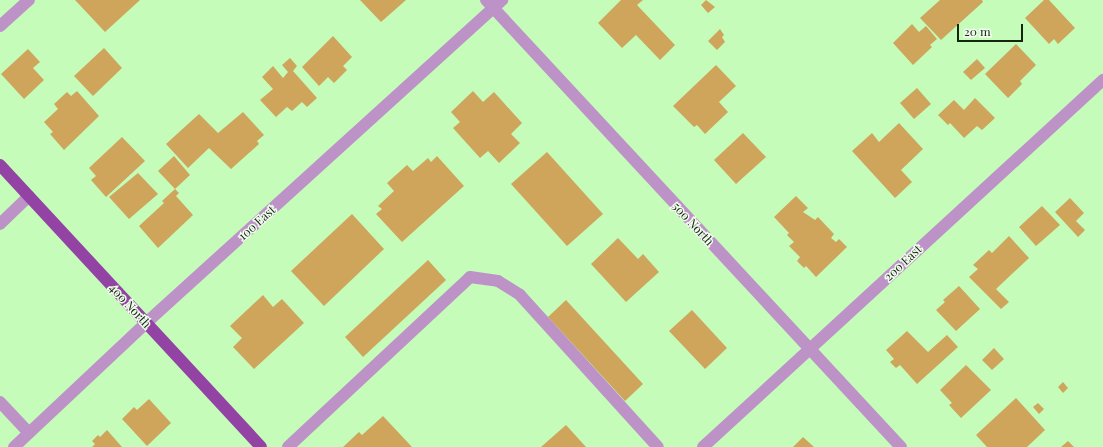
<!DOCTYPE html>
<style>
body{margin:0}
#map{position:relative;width:1103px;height:447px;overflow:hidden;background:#c5fcba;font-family:"Playfair Display",serif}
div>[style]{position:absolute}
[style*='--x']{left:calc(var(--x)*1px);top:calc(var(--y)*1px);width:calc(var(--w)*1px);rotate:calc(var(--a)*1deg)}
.building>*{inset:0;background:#cea55b}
.minor>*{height:12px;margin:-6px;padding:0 6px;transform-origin:6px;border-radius:6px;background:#bd93c7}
.major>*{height:12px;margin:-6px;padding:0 6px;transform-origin:6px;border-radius:6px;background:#9343a4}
span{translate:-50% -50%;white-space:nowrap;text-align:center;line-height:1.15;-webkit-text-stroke:3px #f1fbee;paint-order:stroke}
.street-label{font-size:12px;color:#12270e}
.scale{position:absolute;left:957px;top:24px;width:66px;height:18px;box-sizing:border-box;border:2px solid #12270e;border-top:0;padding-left:5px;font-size:12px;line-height:14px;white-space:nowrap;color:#12270e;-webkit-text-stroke:3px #f1fbee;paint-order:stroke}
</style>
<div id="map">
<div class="building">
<i style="clip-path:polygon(75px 0,140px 0,105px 32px)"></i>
<i style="clip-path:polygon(360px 0,406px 0,381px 22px)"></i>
<i style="clip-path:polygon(621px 0,643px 0,637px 5px,675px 45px,660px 60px,636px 35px,622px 48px,598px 23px)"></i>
<i style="clip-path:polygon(706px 0,715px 7px,708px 13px,701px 5px)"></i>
<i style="clip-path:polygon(940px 0,982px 0,983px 2px,941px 40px,920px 18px)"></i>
<i style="clip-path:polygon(1044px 0,1049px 0,1075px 28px,1058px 44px,1054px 39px,1049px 44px,1025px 18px)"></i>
<i style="clip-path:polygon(912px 24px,919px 32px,926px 26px,937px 39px,930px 45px,932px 47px,913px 65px,893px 43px)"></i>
<i style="clip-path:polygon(720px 29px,724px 35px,722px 37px,725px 42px,717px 50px,708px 41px)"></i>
<i style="clip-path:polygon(333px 36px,352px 57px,343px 66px,347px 70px,334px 83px,328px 77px,319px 86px,302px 67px)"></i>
<i style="clip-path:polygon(1016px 44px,1036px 65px,1020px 81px,1022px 84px,1008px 98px,985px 74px)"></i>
<i style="clip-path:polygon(104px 48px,122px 68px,93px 96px,74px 76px)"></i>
<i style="clip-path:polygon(28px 49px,40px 62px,33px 68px,44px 80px,24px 99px,1px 74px)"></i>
<i style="clip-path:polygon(290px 58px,297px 66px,293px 71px,317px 98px,307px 107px,302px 102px,292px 111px,287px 107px,276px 117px,260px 100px,273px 89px,262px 77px,273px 66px,283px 78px,288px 72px,282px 65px)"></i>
<i style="clip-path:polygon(977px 59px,985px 68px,971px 80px,963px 72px)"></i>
<i style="clip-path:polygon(716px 65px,736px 86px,719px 102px,728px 112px,705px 134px,697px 125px,694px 127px,673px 106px)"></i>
<i style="clip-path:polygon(917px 88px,931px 104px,914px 119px,900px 103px)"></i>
<i style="clip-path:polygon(77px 91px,99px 116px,64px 150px,50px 134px,53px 132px,44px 122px,58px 109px,54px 104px,67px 92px,71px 96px)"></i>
<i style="clip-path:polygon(473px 91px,483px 102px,494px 92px,522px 123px,511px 134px,520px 143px,499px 163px,488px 151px,480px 158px,453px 128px,460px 122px,451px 112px)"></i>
<i style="clip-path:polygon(975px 98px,995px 118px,982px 130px,977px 126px,964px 138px,950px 123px,948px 125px,938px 115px,954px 100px,964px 110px)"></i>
<i style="clip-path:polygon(243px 112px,264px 135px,257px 141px,259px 144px,231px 169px,209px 148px,188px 168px,166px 144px,199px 114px,218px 133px)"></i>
<i style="clip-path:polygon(899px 123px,923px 149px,901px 170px,912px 182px,895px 198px,852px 151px,872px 133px,879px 142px)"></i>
<i style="clip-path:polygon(743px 133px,766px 157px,736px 184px,714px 160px)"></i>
<i style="clip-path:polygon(122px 137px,145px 161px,106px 197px,91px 180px,96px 176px,89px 168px)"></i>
<i style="clip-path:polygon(547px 152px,603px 214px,567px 246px,511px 184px)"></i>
<i style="clip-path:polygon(174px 156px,190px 175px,175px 189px,158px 171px)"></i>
<i style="clip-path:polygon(437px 156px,464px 186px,402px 242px,376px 214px,382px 209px,378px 206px,394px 191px,387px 183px,407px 165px,413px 171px,428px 158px,431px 162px)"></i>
<i style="clip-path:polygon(138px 173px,158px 194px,129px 219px,109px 197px)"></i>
<i style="clip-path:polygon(175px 189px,179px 193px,176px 196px,193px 215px,158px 248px,139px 226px,164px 203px,162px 201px)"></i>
<i style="clip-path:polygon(796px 196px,808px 208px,803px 212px,815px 220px,818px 217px,834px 234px,831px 238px,836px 242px,839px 239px,847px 247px,816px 277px,806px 266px,804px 268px,797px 261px,800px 257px,789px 246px,794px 242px,787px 235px,789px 233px,774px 217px)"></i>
<i style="clip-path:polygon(1070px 198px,1084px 213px,1076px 221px,1085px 230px,1078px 237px,1055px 212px)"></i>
<i style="clip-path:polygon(1042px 206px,1060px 225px,1036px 246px,1019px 227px)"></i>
<i style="clip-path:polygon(352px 214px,384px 249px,324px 306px,291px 271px)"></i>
<i style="clip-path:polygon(1009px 236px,1029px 258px,996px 289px,1009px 302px,1001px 309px,969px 277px,978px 269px,973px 265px,989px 250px,992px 253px)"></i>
<i style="clip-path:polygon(618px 238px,638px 259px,643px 254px,659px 272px,626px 302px,591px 264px)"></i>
<i style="clip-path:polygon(428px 260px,446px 280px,363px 357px,345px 337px)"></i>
<i style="clip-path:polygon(959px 286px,980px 309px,956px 331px,936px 310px,945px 302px,943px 300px)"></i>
<i style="clip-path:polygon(263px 295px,273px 307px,282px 299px,304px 323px,254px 369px,233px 347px,242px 338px,230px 326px)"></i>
<i style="clip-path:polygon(566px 300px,643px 384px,625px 401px,548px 317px)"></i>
<i style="clip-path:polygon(692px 310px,727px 348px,705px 369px,669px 331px)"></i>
<i style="clip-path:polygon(907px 331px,928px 352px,947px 335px,958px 347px,917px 384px,900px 365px,896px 368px,890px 362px,894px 359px,886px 350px)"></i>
<i style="clip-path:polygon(994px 348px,1004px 359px,992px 370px,982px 360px)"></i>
<i style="clip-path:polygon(966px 365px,991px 390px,961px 418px,949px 405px,952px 403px,940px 390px)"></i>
<i style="clip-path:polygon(1063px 382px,1068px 388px,1063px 393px,1058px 387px)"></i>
<i style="clip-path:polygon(1016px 398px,1045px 430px,1027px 447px,987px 447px,976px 435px)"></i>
<i style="clip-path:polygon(149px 399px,171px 423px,147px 446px,122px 419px,134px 407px,137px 410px)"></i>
<i style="clip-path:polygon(1038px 403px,1044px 409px,1039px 414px,1033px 407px)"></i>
<i style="clip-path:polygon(383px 416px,412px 447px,343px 447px,359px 432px,362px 435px)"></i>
<i style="clip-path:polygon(566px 425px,586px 447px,541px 447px)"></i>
<i style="clip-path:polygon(107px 430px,122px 447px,92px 447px,95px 444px,92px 441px,98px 435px,100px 437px)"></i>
<i style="clip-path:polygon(803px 437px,814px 447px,793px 447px)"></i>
<i style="clip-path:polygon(1068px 441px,1074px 447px,1061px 447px)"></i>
</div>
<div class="minor">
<i style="--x:486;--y:0;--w:610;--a:47.13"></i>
<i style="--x:0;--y:26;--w:39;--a:-42"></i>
<i style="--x:0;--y:224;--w:40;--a:-44"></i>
<i style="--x:0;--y:402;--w:42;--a:46.9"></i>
<i style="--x:14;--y:447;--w:181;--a:-43.2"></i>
<i style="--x:146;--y:323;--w:481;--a:-42.2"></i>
<i style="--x:288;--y:447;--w:249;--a:-43"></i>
<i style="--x:470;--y:277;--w:28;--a:8"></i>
<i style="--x:498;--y:281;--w:26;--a:32"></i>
<i style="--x:520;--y:295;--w:205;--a:47.8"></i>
<i style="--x:703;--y:447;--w:543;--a:-42.54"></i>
</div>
<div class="major">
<i style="--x:0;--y:165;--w:384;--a:47.2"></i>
</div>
<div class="street-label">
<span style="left:257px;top:223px;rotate:-42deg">100 East</span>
<span style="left:693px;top:224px;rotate:47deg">500 North</span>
<span style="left:903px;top:263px;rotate:-43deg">200 East</span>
<span style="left:130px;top:306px;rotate:47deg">400 North</span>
</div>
<div class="scale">20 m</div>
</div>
